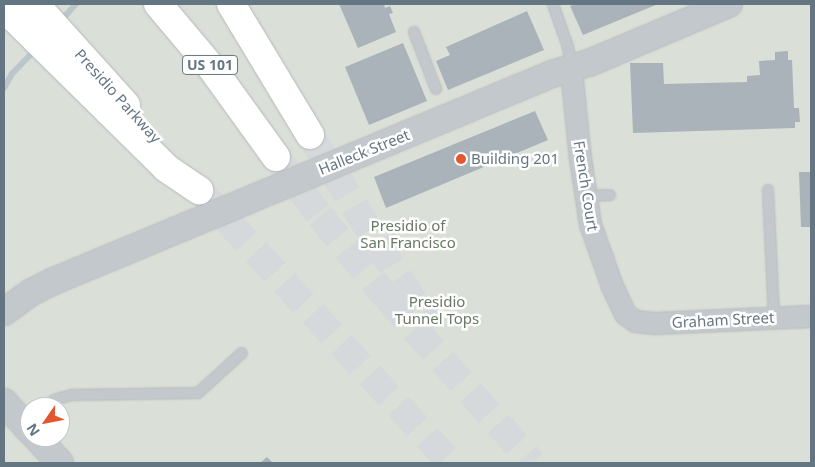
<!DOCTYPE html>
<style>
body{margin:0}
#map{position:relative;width:815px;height:467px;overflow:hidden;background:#fafaf8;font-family:"Noto Sans",sans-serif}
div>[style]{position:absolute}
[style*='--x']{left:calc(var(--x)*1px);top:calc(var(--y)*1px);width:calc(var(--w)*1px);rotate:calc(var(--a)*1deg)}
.green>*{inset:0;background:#dadfd7}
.stream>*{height:5.5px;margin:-2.75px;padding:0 2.75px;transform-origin:2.75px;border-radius:2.75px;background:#bbc7cb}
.building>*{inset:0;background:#aab3b9}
.motorway-tunnel>*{height:28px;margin-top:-14px;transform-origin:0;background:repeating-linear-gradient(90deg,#d5d9db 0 28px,transparent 0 42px)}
.roads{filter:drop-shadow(0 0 1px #b4b9bd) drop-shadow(0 0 1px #b4b9bd)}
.service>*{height:10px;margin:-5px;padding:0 5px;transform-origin:5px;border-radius:5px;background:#c3c8cc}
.minor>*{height:21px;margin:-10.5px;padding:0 10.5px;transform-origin:10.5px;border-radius:10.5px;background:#c3c8cc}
.tertiary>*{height:26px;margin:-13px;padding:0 13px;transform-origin:13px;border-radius:13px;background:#c3c8cc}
.motorway>*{height:28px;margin:-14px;padding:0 14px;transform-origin:14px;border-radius:14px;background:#fff}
.dots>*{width:14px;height:14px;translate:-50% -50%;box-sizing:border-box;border:2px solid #fff;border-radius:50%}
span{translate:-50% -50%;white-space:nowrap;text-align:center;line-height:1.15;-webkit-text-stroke:5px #fff;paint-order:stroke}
.shield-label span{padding:1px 4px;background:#fff;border:1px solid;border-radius:4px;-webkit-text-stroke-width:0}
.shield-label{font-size:14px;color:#657683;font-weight:700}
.street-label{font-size:15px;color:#657683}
.poi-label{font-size:15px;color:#657683}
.left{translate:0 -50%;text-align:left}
.park-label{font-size:15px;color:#687a64}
.frame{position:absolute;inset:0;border:5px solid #657683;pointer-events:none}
.north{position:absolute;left:20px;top:397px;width:50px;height:50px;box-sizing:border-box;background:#fff;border:1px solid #c1c8cd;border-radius:50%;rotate:237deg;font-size:14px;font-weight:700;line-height:20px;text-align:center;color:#657683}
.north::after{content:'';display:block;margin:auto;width:18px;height:22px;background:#e4572e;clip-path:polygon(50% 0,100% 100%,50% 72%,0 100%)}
</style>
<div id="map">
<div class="green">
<i style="clip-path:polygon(evenodd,4px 4px,811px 4px,811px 463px,4px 463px,4px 4px,30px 407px,60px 407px,60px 437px,30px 437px,30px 407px)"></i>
</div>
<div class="stream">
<i style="--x:61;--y:21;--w:23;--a:-49"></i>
<i style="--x:4;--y:88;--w:16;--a:-60"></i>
<i style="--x:12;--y:74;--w:33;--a:-46"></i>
</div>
<div class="building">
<i style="clip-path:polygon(339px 4px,384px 4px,385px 8px,390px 6px,393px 13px,389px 14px,396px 32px,358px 48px)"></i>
<i style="clip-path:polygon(577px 4px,658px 4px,583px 35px,570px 6px)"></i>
<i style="clip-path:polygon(527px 11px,544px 50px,448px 90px,436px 61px,450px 55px,446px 47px)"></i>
<i style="clip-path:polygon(403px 43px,427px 101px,369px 125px,345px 67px)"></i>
<i style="clip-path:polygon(788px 51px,788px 60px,792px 60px,794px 108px,799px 108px,800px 122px,795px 122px,795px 128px,633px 133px,630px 63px,663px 63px,664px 84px,747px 82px,747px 76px,760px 75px,759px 61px,775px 60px,775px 52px)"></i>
<i style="clip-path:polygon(535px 111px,548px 140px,386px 208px,374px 177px)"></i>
<i style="clip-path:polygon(799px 172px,811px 172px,811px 227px,801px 227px)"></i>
<i style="clip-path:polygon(267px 457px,273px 463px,260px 463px)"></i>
</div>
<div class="motorway-tunnel">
<i style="--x:310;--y:135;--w:226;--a:58"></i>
<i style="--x:276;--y:157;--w:74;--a:53.3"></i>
<i style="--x:320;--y:216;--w:106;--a:50.7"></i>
<i style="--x:387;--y:298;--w:220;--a:48.5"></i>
<i style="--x:199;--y:190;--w:372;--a:47.3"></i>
</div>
<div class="roads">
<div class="service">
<i style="--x:553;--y:4;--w:46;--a:70.8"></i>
<i style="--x:568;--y:47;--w:20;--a:81"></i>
<i style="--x:414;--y:32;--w:61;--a:68.9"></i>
<i style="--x:768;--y:190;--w:128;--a:87.3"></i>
<i style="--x:585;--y:196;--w:25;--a:-2"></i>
<i style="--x:47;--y:407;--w:10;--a:-45"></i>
<i style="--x:54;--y:400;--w:19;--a:-16"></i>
<i style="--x:72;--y:395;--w:126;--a:-0.9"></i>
<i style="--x:198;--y:393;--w:59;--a:-42.3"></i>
</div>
<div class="minor">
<i style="--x:571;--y:70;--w:88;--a:84.2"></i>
<i style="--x:580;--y:158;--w:67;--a:81.4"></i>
<i style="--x:590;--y:224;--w:66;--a:70.5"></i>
<i style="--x:612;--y:286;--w:31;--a:65"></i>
<i style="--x:625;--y:314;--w:12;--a:35"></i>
<i style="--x:635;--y:321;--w:20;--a:6"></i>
<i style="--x:655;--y:323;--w:156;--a:-2.6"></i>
</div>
<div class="tertiary">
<i style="--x:4;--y:312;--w:34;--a:-36"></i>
<i style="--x:32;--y:292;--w:25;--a:-27"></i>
<i style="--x:54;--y:281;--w:539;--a:-22.57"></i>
<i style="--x:552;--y:74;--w:39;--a:-17"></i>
<i style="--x:589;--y:63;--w:152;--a:-22.9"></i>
<i style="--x:4;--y:402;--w:39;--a:48"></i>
<i style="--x:36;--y:437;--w:35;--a:47"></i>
</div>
<div class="motorway">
<i style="--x:35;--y:4;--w:136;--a:48"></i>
<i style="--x:158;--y:4;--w:82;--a:49.9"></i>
<i style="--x:211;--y:67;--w:111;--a:54.2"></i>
<i style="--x:231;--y:4;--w:153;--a:58.9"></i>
<i style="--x:4;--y:8;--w:228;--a:44.6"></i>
<i style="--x:166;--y:168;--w:40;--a:34"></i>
</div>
</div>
<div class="dots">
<i style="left:461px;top:159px;background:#e4572e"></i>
</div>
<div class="shield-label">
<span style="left:210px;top:65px">US 101</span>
</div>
<div class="street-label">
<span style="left:118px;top:96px;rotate:48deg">Presidio Parkway</span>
<span style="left:364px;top:152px;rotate:-22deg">Halleck Street</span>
<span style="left:586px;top:186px;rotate:81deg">French Court</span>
<span style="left:723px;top:320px;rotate:-3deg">Graham Street</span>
</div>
<div class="poi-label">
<span class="left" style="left:471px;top:159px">Building 201</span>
</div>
<div class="park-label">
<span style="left:408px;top:234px">Presidio of<br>San Francisco</span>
<span style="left:437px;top:310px">Presidio<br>Tunnel Tops</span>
</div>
<div class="frame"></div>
<div class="north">N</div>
</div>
